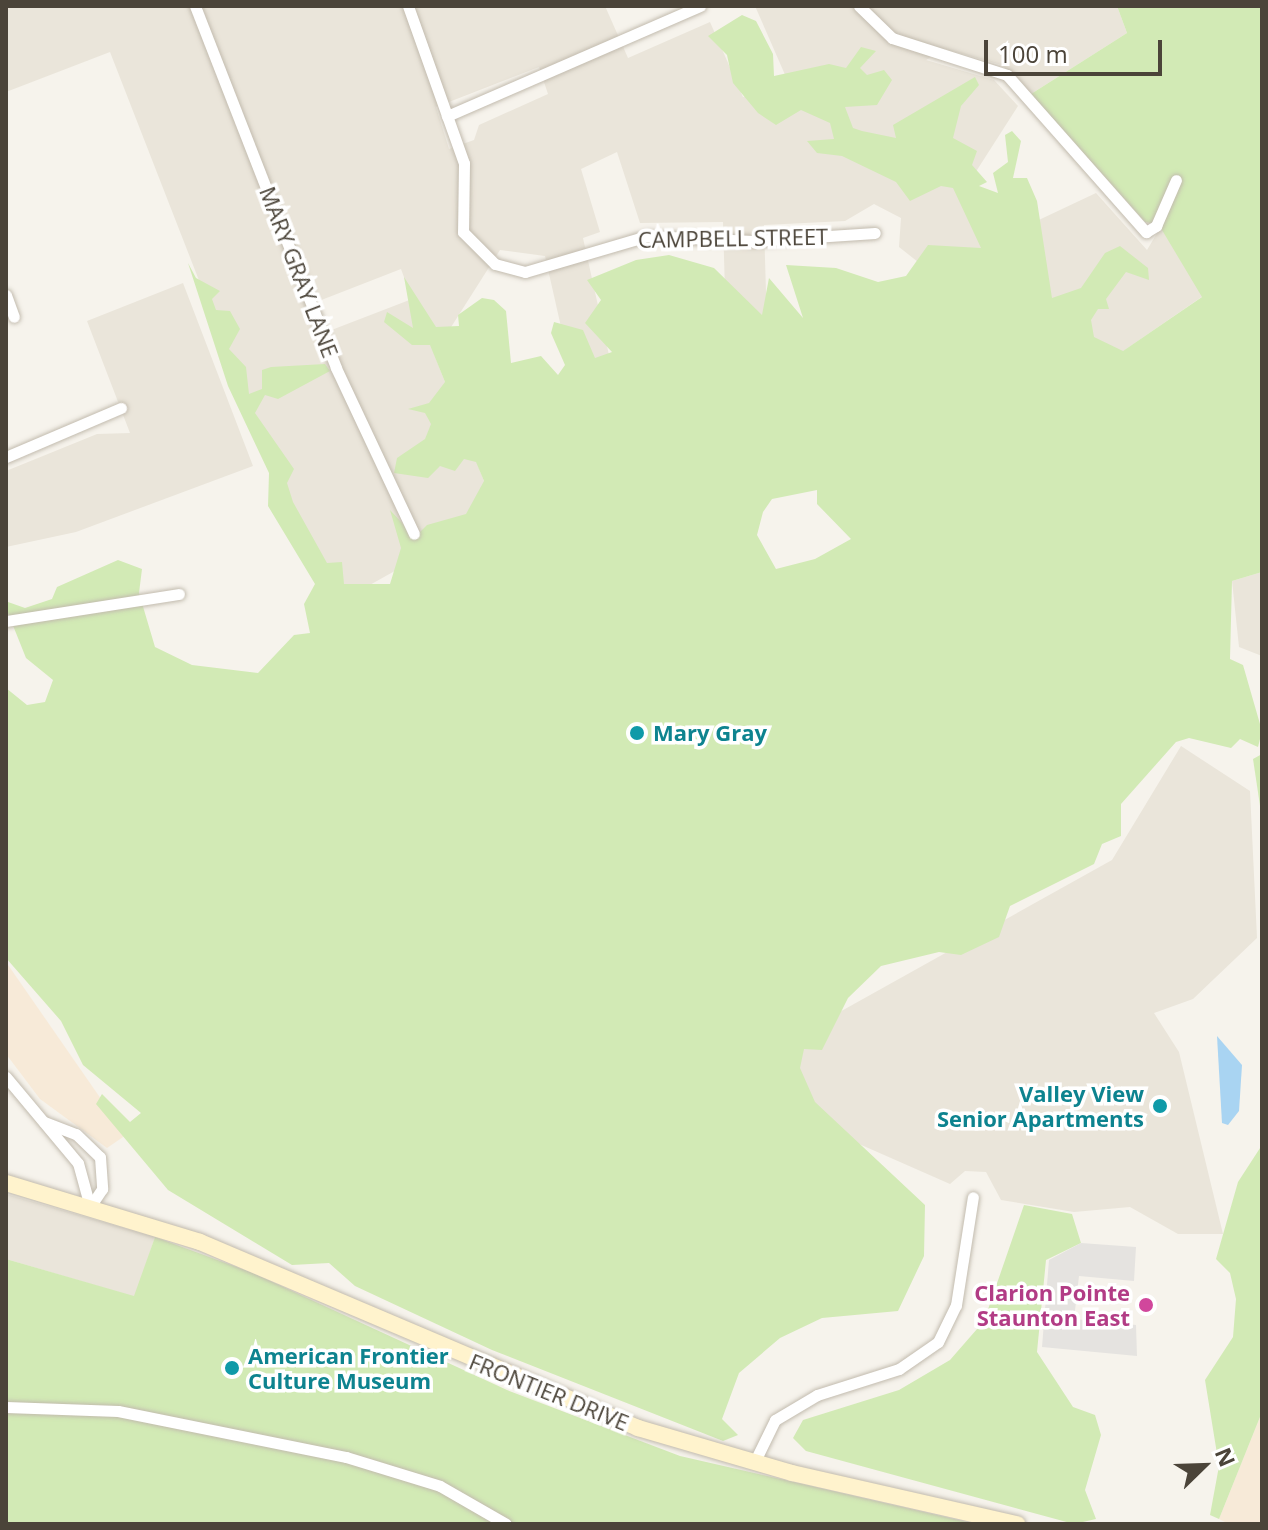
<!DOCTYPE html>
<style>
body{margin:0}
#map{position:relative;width:1268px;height:1530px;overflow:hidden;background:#f6f3ec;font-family:"Open Sans",sans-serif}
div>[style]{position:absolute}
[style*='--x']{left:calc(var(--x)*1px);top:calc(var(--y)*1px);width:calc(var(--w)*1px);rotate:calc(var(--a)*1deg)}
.residential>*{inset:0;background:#eae5da}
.commercial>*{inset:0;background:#f7ead8}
.green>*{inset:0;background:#d2eab5}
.parking>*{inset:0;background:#e5e3e0}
.water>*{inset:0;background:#a9d4f2}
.roads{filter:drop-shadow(0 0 2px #c2bbae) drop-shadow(0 0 2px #c2bbae)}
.street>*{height:11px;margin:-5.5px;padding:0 5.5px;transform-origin:5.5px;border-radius:5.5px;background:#fff}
.secondary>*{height:16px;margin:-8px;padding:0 8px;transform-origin:8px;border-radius:8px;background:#fff3cd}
.dots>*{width:22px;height:22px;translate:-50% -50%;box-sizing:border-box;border:4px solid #fff;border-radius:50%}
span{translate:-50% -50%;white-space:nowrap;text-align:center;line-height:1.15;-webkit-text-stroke:7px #fff;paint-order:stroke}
.street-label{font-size:22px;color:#4b4439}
.culture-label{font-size:22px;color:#0d838f;font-weight:700}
.left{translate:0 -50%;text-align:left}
.right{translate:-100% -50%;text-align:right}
.hotel-label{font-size:22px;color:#b23c85;font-weight:700}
.frame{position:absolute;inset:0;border:8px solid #4b4439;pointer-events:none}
.north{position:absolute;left:1164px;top:1426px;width:80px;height:80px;-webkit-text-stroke:6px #fff;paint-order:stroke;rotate:67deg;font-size:22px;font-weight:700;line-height:32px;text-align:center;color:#4b4439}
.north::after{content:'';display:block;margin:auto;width:28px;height:36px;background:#4b4439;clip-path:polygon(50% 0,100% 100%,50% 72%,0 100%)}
.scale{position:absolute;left:984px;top:40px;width:178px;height:36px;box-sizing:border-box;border:4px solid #4b4439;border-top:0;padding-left:10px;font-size:24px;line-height:28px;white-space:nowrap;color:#4b4439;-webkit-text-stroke:6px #fff;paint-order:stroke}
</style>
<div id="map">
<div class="residential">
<i style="clip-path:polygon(evenodd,6px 6px,605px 6px,628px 58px,710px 22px,743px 97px,786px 77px,755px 6px,1117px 6px,1127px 33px,1031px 94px,1002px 65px,945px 49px,926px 60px,994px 80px,1018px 106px,961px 195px,990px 243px,1096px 193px,1147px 250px,1183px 190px,1232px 276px,1074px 385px,899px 247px,901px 218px,874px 204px,845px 221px,764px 225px,767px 326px,726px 327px,723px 222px,640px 223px,617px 152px,581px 169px,600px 232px,583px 238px,609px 355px,573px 380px,545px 256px,500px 250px,434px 354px,508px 542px,409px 563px,327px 609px,110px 52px,6px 92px,6px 6px,539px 67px,548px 94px,479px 125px,474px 140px,449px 149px,436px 107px,539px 67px,6px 6px,401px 269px,412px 299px,316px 336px,306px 306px,401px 269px)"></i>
<i style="clip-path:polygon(183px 283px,253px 466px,76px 532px,6px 547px,6px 471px,97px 434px,130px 433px,87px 321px)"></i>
<i style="clip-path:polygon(1262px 572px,1262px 656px,1239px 647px,1232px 581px)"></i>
<i style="clip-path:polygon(1181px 746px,1250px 791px,1257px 938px,1193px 999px,1154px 1013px,1179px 1052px,1223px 1234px,1178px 1234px,1130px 1207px,1074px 1212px,1001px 1200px,986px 1172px,965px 1171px,950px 1184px,716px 1081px,1112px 860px)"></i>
<i style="clip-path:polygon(6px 1194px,155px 1237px,135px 1297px,6px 1259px)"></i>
</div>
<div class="commercial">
<i style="clip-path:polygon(6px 962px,126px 1135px,107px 1148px,40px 1099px,6px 1054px)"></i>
<i style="clip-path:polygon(1262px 1412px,1262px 1524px,1229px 1524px,1219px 1519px)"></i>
</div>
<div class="green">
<i style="clip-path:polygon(evenodd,1117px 6px,1262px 6px,1262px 572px,1232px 581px,1230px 659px,1243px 665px,1262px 731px,1258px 747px,1240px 739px,1231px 748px,1189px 738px,1176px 742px,1121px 804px,1121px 836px,1102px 844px,1094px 864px,1010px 906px,999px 937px,961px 955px,939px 952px,881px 966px,848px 998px,822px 1050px,804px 1049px,800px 1068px,815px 1102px,925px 1205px,924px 1256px,898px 1311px,822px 1318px,780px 1338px,739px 1373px,722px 1419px,738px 1435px,723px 1441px,492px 1350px,355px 1286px,329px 1263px,292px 1265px,168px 1190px,96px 1104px,102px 1094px,130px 1122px,141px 1113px,83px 1065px,61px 1021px,6px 958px,6px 688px,27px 705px,45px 702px,53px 680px,26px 658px,6px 608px,8px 602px,25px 608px,52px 599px,57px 587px,118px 560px,142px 569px,139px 593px,155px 647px,192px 665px,258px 673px,294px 635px,310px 633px,304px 604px,315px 584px,268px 506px,269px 473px,228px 386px,188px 263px,196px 278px,220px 291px,212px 299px,216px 310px,230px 311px,240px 329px,229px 349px,246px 367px,249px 394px,262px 389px,262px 370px,271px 367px,325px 364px,330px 371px,278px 399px,265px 395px,255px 413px,294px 469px,287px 483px,293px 502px,327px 563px,342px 562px,344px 584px,390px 584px,401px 548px,390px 510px,415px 537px,427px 525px,466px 514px,484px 481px,476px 462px,464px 459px,455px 471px,440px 466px,428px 478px,394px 473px,397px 458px,425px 439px,431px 424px,425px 413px,408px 409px,429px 403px,445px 382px,430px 345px,412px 345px,384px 322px,387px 312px,413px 328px,404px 277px,436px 327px,459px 326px,458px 315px,482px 298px,494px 300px,506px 311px,511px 363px,541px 356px,558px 375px,565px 365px,551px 333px,554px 322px,583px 330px,595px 358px,612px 352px,585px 323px,601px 300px,587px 280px,636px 260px,669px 255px,714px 268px,762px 315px,769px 278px,803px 318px,786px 265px,836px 268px,878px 282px,906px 276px,928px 245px,981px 248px,953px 188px,941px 186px,910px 201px,896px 182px,842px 156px,817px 153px,807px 141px,834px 139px,830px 123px,801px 110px,776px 125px,758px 113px,733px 83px,727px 55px,708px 36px,742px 15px,756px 21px,773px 54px,774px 76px,829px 64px,846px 68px,861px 47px,876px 51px,860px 68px,867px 75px,884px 70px,892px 80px,877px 105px,845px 107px,853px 128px,862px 131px,896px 138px,893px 125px,975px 77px,979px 85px,961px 106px,953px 138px,977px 151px,972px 165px,987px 182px,979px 186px,998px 193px,993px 173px,1008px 162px,1005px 135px,1012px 131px,1021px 141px,1013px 178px,1027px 178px,1037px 201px,1052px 298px,1081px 288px,1105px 253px,1120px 246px,1148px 268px,1149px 280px,1126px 272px,1106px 299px,1109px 309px,1098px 309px,1091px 320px,1094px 337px,1123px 351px,1202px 297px,1159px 225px,1145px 222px,1031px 94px,1127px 33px,1117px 6px,817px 490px,817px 504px,851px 539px,815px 559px,776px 569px,757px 535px,763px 512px,772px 499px,817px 490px)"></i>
<i style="clip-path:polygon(1262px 754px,1262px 819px,1253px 759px)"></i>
<i style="clip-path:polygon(1262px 1145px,1262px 1412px,1219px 1519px,1210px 1515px,1219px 1466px,1205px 1380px,1233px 1337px,1236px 1299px,1230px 1273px,1216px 1259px,1238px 1182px)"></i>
<i style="clip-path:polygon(1024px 1205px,1072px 1214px,1081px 1243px,1046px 1260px,1037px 1352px,1073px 1407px,1095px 1415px,1101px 1435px,1085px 1490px,1096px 1519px,1074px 1524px,806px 1451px,793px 1438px,803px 1420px,899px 1390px,950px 1360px,984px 1321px)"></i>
<i style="clip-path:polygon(155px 1237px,253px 1273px,507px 1390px,680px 1456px,976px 1524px,6px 1524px,6px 1259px,134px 1296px)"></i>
</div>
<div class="parking">
<i style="clip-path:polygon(1081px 1243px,1136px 1247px,1134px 1281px,1079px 1276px,1074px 1319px,1136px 1325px,1137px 1356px,1042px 1347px,1049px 1260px)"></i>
</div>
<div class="water">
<i style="clip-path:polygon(1217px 1036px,1242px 1065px,1239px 1111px,1228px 1125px,1222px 1123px)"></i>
</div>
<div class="roads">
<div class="street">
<i style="--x:195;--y:6;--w:388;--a:68.7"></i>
<i style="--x:336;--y:368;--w:183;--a:64.8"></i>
<i style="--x:408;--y:6;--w:167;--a:70.4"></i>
<i style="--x:464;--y:163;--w:69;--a:90.8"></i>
<i style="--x:463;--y:232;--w:45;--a:45"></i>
<i style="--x:495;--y:264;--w:31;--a:15"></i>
<i style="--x:525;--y:272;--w:127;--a:-16.4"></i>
<i style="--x:647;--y:236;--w:106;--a:2.7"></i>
<i style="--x:753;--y:241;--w:122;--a:-3.8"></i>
<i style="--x:859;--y:6;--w:46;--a:44.1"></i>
<i style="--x:892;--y:38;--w:121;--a:17.8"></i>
<i style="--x:1007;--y:75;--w:210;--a:48.5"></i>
<i style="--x:1146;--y:232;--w:12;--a:-31"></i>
<i style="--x:1156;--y:226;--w:50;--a:-66.5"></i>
<i style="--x:447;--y:116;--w:276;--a:-23.5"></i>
<i style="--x:6;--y:295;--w:23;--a:70"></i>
<i style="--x:6;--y:457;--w:125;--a:-23.1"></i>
<i style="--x:6;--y:621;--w:175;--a:-8.9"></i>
<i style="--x:6;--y:1077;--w:112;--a:50.1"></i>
<i style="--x:78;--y:1163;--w:46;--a:74.7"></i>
<i style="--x:44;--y:1122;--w:34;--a:21"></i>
<i style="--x:76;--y:1134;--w:33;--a:44"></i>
<i style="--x:100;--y:1157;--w:32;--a:86"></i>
<i style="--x:102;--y:1189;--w:22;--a:124"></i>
<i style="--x:6;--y:1407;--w:112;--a:2"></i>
<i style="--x:118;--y:1411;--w:233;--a:11.4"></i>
<i style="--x:346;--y:1457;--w:98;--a:17.1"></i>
<i style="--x:440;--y:1486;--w:76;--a:29.9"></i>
<i style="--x:754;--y:1463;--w:48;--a:-64"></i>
<i style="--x:775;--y:1420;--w:49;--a:-30.8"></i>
<i style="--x:817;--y:1395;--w:86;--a:-17.6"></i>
<i style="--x:899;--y:1369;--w:47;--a:-34.7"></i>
<i style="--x:938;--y:1342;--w:41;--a:-64.1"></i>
<i style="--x:956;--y:1305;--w:109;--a:-81.1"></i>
</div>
<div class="secondary">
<i style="--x:6;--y:1183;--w:203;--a:16.9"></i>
<i style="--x:200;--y:1242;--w:476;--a:23"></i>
<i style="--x:638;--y:1428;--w:160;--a:16.3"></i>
<i style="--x:792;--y:1473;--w:231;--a:12.8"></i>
</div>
</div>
<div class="dots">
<i style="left:637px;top:733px;background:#0f9aa8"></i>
<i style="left:1160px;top:1106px;background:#0f9aa8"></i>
<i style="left:1146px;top:1305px;background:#d1479c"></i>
<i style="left:232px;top:1368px;background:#0f9aa8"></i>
</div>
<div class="street-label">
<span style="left:733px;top:238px;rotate:-1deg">CAMPBELL STREET</span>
<span style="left:299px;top:272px;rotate:69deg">MARY GRAY LANE</span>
<span style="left:549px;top:1392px;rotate:22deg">FRONTIER DRIVE</span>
</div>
<div class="culture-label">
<span class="left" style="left:653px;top:733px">Mary Gray</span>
<span class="right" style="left:1144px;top:1106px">Valley View<br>Senior Apartments</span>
<span class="left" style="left:248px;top:1368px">American Frontier<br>Culture Museum</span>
</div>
<div class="hotel-label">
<span class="right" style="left:1130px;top:1305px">Clarion Pointe<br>Staunton East</span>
</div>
<div class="frame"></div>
<div class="north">N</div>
<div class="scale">100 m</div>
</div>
